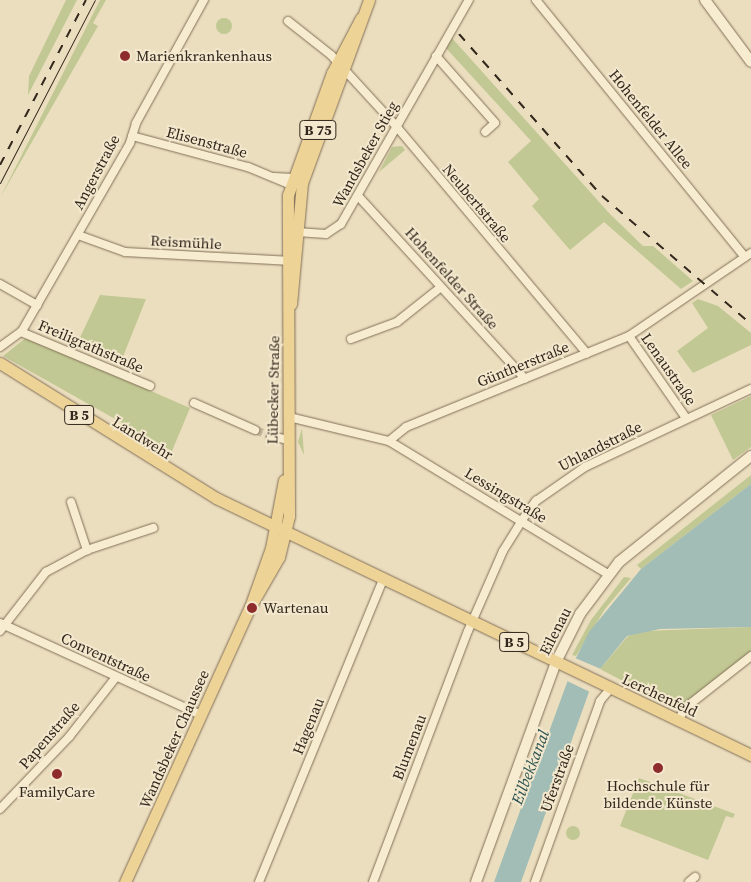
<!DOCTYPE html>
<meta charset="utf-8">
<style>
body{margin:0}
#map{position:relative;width:751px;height:882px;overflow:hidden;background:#ebdebe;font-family:"Source Serif 4",serif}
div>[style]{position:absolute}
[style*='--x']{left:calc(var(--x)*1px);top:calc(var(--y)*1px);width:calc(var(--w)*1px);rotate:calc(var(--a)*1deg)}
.green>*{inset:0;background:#c1c893}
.round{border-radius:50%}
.water>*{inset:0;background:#a1bdb5}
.pier>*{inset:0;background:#ebdebe}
.street-tunnel>*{height:8px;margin-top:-4px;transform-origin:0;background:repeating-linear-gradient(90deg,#c6b99e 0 8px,transparent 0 12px)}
.roads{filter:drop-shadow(0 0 1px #826f58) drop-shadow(0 0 1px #826f58)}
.street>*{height:8px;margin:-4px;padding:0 4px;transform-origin:4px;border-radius:4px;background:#f7ecd0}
.secondary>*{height:10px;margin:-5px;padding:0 5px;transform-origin:5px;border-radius:5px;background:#f7ecd0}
.primary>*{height:11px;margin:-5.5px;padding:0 5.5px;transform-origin:5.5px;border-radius:5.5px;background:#eed396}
.tram>*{height:1px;margin:-0.5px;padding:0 0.5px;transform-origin:0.5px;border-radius:0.5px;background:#32271c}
.rail>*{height:2px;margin-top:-1px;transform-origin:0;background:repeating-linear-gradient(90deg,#32271c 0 9px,transparent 0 18px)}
.dots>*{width:14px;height:14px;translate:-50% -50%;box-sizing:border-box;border:2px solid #f3e8cd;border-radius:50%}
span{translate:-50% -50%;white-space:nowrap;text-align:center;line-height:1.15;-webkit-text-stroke:4px #f3e8cd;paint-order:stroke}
.shield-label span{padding:1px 4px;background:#f3e8cd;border:1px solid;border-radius:4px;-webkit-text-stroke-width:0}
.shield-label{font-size:14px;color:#32271c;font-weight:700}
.poi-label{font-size:15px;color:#32271c}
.left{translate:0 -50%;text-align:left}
.street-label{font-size:15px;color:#32271c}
.water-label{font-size:16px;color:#2b5250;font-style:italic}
</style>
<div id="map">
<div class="green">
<i style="clip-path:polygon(66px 0,77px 0,28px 95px,29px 76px)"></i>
<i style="clip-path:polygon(100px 0,106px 0,93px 23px,98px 26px,0 198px)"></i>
<i class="round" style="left:216px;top:18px;width:16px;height:16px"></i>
<i style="clip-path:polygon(451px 37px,609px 213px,643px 246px,653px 246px,693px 281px,681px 289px,604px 222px,570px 250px,532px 206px,539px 199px,508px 162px,531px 141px,445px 47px)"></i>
<i style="clip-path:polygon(402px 146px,405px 150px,379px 172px,392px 147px)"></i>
<i style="clip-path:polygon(100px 295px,146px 299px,120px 364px,76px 346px)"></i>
<i style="clip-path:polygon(698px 299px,718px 306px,751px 333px,751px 345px,693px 373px,677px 351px,708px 328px,692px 303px)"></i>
<i style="clip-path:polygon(27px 337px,190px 408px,172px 451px,3px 356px)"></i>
<i style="clip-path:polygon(751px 396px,751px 447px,733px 460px,711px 415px)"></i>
<i style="clip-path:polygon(302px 428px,304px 455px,298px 442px)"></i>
<i style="clip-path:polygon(751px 475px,751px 484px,641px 569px,637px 565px)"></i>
<i style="clip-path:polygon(624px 577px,631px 578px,605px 609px,576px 656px,572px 655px,591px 620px)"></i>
<i style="clip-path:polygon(751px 627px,751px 652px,676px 709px,600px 669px,628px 636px,644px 631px)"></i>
<i style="clip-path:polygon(639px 778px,735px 814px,733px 818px,726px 816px,708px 860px,620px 826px)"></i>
<i class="round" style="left:566px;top:826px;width:14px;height:14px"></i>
</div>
<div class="water">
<i style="clip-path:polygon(751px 484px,751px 627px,660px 629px,627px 636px,600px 669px,589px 692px,521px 882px,494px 882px,576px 658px,589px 632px,641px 569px)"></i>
</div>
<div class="pier">
<i style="clip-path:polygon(575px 658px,601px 669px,590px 692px,565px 680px)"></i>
</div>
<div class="street-tunnel">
<i style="--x:255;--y:430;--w:17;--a:21"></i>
</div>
<div class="roads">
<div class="street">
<i style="--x:536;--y:0;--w:331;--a:50.9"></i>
<i style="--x:288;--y:21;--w:55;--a:38.3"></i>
<i style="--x:331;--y:55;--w:96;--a:47.5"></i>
<i style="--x:396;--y:126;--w:297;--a:50"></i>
<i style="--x:436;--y:56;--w:89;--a:48.6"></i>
<i style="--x:495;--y:123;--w:13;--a:138"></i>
<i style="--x:132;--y:136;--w:120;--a:15"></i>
<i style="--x:248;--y:167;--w:47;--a:22.7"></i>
<i style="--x:274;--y:177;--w:19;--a:3"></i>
<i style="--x:293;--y:178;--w:5;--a:68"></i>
<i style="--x:359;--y:197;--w:246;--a:47.6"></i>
<i style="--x:297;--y:232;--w:29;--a:4"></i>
<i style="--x:326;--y:234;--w:18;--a:-34"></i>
<i style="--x:341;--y:224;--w:258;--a:-60.3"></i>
<i style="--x:78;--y:235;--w:50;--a:19.9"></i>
<i style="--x:125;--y:252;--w:167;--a:3.1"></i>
<i style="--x:0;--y:284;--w:43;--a:29.6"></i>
<i style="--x:21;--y:332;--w:140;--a:22.7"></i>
<i style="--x:629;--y:336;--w:100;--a:55.2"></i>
<i style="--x:351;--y:339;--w:49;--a:-20.3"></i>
<i style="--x:397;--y:322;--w:56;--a:-38.5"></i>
<i style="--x:0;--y:347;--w:27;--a:-36"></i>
<i style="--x:22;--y:331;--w:217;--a:-60.1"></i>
<i style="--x:130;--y:143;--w:21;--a:-73"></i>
<i style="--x:136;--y:123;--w:141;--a:-61.1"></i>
<i style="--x:194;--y:403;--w:67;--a:23.9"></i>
<i style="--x:289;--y:417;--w:103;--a:13.5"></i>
<i style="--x:389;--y:441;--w:256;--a:31.3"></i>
<i style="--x:271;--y:436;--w:17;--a:13"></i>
<i style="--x:389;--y:441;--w:22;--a:-39"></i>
<i style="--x:406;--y:427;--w:241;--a:-22.2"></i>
<i style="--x:629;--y:336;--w:148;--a:-34.2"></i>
<i style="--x:71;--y:502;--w:51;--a:71.6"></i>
<i style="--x:0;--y:623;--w:221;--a:24.6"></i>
<i style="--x:0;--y:631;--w:75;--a:-52.1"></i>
<i style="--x:46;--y:572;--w:47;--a:-28.2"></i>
<i style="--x:87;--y:550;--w:70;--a:-18.4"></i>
<i style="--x:678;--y:721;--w:15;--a:-62"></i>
<i style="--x:685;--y:708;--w:84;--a:-38.2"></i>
<i style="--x:0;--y:809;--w:100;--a:-46.2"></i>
<i style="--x:69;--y:737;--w:76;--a:-51.9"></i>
<i style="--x:259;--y:882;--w:326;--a:-67.7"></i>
<i style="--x:373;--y:882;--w:268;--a:-69.3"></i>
<i style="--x:468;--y:631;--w:87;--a:-66.4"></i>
<i style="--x:503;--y:551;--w:36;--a:-58"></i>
<i style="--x:522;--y:520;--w:24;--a:-54"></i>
<i style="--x:536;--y:501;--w:60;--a:-34.8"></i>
<i style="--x:585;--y:467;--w:183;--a:-25.2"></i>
<i style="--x:535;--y:882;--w:192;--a:-70.2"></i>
<i style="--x:600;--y:701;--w:16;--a:-50"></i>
<i style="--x:689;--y:882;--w:8;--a:-40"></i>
</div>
<div class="secondary">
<i style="--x:705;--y:0;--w:77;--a:53.4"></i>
<i style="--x:476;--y:882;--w:234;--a:-70"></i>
<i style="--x:556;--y:662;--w:54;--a:-63.4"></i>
<i style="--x:580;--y:614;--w:65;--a:-53.1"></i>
<i style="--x:619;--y:562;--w:169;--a:-38.8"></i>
</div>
<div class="primary">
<i style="--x:291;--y:304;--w:121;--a:-84.8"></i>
<i style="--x:302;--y:183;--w:195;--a:-69.9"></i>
<i style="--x:0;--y:363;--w:255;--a:32"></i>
<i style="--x:216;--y:498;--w:594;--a:25.66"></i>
<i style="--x:250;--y:607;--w:58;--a:-59.9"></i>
<i style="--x:279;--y:557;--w:42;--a:-76.3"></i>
<i style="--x:289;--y:516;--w:321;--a:-90.2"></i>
<i style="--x:288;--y:195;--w:130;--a:-70.2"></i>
<i style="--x:332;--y:73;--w:62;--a:-62.2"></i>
<i style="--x:125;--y:882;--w:302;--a:-65.6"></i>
<i style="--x:250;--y:607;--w:63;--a:-70.4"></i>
<i style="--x:271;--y:548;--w:69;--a:-79.2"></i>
</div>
</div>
<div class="tram">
<i style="--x:0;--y:183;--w:206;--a:-62.6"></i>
</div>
<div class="rail">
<i style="--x:459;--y:34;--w:216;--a:48.6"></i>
<i style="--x:602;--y:196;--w:196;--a:40.7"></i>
<i style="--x:0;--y:165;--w:186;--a:-62.5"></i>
</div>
<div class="dots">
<i style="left:125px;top:56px;background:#8e2b2b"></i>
<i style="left:252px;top:608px;background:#8e2b2b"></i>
<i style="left:658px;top:768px;background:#8e2b2b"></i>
<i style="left:57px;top:774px;background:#8e2b2b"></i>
</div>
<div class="shield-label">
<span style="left:318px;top:130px">B 75</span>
<span style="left:79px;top:415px">B 5</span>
<span style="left:514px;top:642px">B 5</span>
</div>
<div class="poi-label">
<span class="left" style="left:136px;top:56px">Marienkrankenhaus</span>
<span class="left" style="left:263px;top:608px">Wartenau</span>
<span style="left:658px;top:794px">Hochschule für<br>bildende Künste</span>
<span style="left:57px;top:792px">FamilyCare</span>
</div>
<div class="street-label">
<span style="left:651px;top:119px;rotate:51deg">Hohenfelder Allee</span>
<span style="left:207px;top:142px;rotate:15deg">Elisenstraße</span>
<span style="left:365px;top:154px;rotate:-61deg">Wandsbeker Stieg</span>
<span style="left:96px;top:172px;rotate:-62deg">Angerstraße</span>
<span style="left:477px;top:203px;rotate:50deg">Neubertstraße</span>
<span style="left:186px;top:242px;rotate:3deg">Reismühle</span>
<span style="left:452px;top:278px;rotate:48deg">Hohenfelder Straße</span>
<span style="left:91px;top:346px;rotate:23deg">Freiligrathstraße</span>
<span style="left:523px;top:364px;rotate:-22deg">Güntherstraße</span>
<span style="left:669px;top:369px;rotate:55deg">Lenaustraße</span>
<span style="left:273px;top:390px;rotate:-89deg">Lübecker Straße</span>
<span style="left:143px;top:438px;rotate:32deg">Landwehr</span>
<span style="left:600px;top:446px;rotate:-27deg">Uhlandstraße</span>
<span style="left:506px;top:495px;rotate:31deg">Lessingstraße</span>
<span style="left:555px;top:631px;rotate:-63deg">Eilenau</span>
<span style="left:106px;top:657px;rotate:25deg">Conventstraße</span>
<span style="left:660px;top:695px;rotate:25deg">Lerchenfeld</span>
<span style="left:308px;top:726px;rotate:-68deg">Hagenau</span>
<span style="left:49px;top:735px;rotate:-49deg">Papenstraße</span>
<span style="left:174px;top:739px;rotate:-66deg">Wandsbeker Chaussee</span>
<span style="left:409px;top:747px;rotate:-69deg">Blumenau</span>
<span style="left:557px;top:778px;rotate:-70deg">Uferstraße</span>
</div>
<div class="water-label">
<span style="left:530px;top:767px;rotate:-69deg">Eilbekkanal</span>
</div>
</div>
